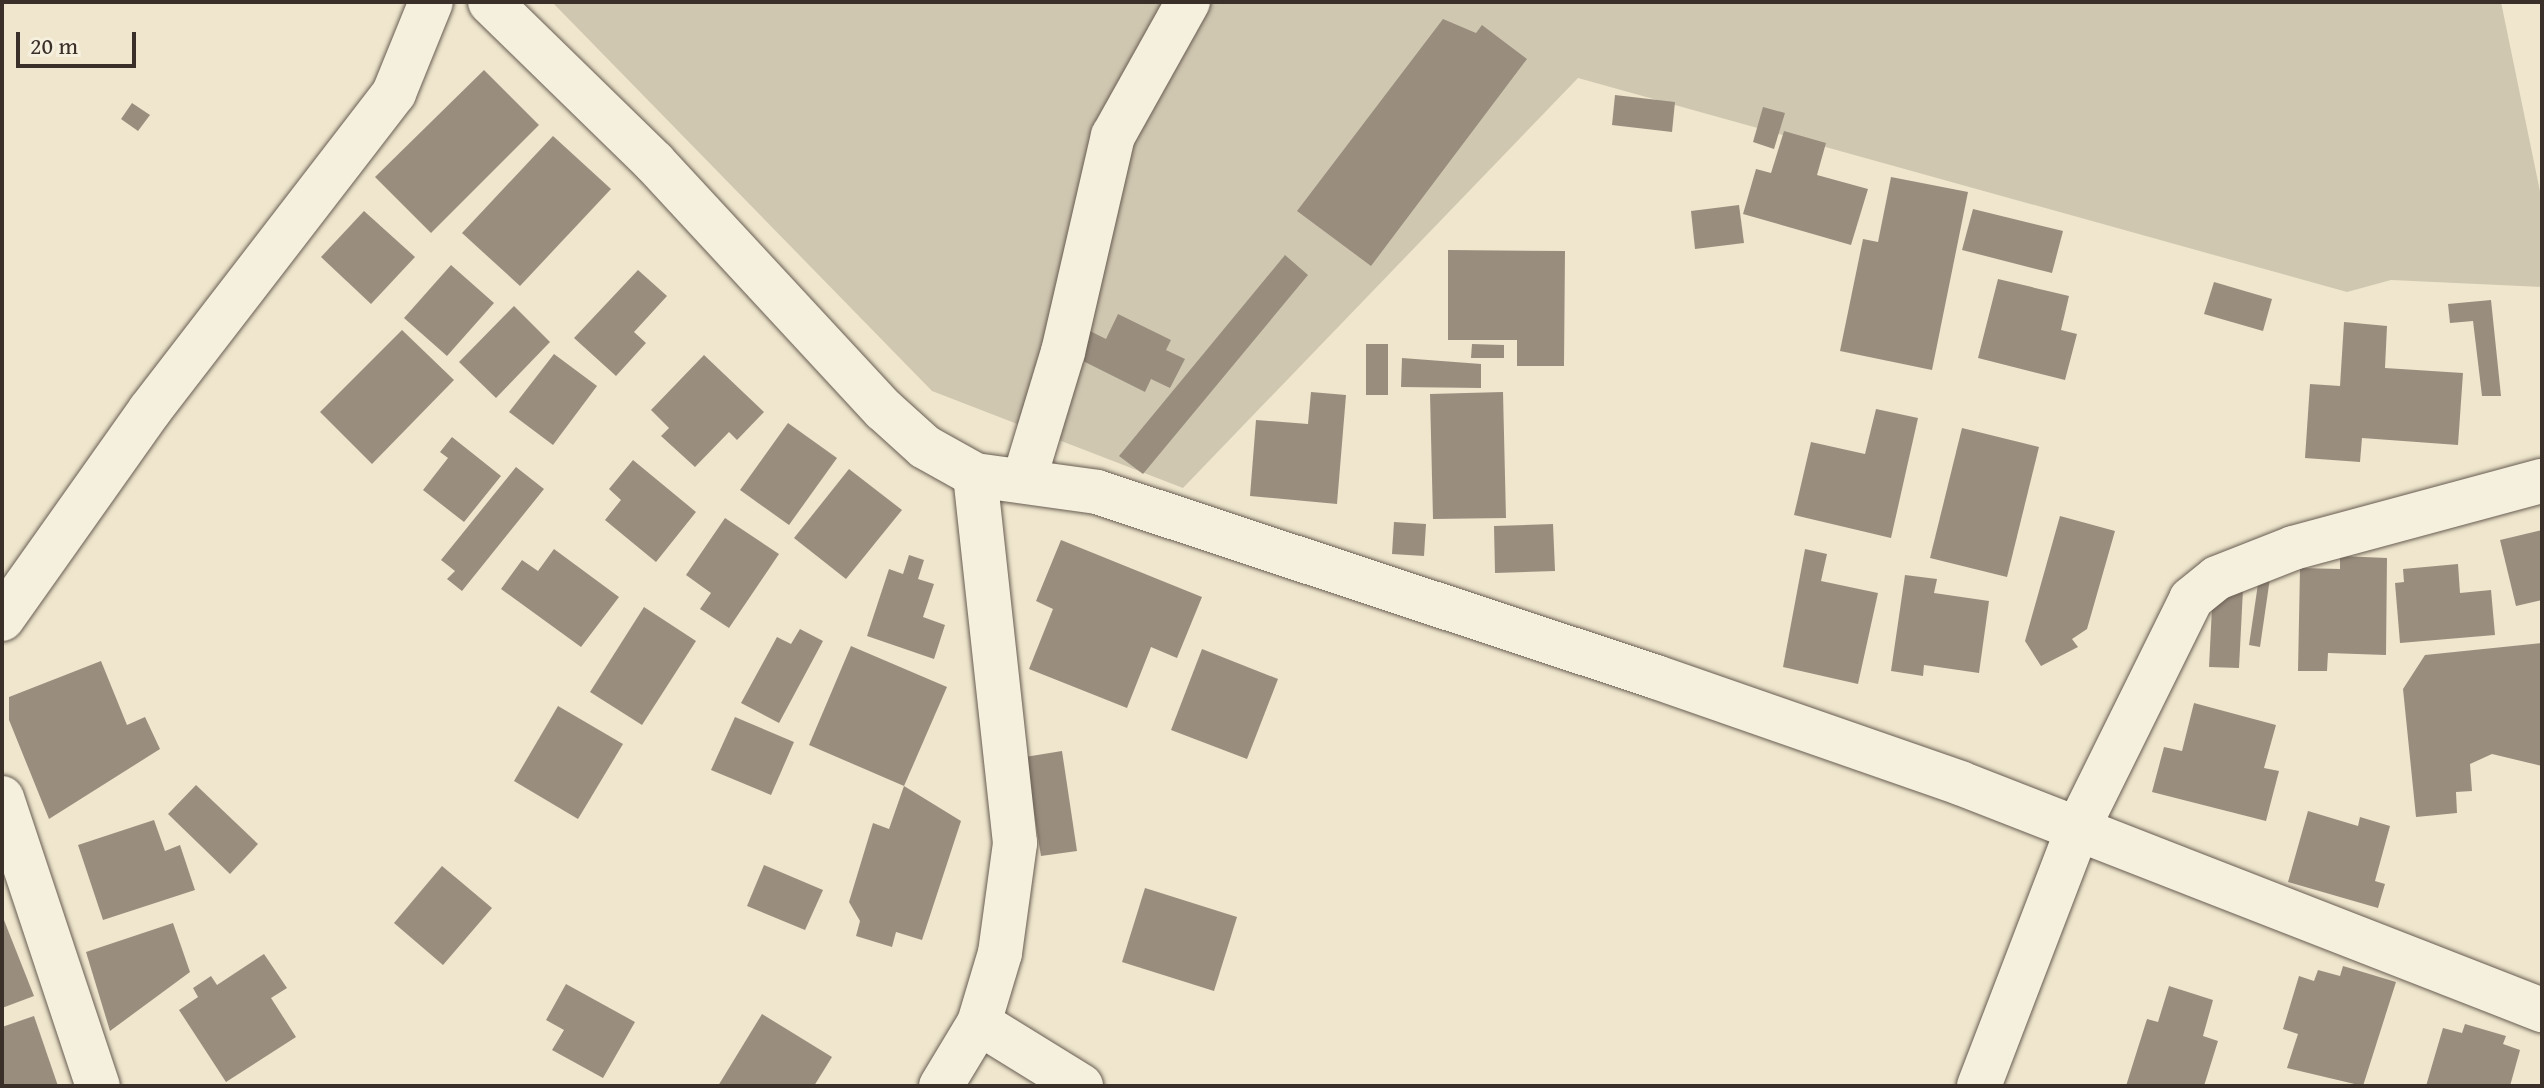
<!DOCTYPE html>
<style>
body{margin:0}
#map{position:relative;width:2544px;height:1088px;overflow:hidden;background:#efe6cd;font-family:"Gentium Book Plus",serif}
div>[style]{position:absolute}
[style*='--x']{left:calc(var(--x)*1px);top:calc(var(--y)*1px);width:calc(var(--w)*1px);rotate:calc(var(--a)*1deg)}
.green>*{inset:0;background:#d0c7b1}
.building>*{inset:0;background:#998e7e}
.roads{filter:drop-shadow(0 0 2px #685d52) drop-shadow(0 0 2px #685d52)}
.minor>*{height:44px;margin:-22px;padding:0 22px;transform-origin:22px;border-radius:22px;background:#f5efde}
span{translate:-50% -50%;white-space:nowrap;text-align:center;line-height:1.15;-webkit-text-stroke:8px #f5efde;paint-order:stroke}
.frame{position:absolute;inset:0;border:4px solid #3b2f29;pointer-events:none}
.scale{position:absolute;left:16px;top:32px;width:120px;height:36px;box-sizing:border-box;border:4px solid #3b2f29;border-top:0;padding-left:10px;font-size:24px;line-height:28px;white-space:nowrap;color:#3b2f29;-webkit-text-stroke:6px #f5efde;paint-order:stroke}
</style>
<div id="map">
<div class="green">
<i style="clip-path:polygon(552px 2px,2501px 2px,2542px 201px,2542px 287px,2391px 280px,2347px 292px,1578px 78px,1183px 488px,932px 391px)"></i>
</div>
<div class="building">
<i style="clip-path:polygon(1443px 19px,1476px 33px,1482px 25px,1527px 59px,1371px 266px,1297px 211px)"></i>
<i style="clip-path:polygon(484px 70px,539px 125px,431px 233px,375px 177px)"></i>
<i style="clip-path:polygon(1615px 95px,1675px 102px,1672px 132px,1612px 125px)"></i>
<i style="clip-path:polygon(132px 103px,150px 115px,138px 131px,121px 119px)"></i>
<i style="clip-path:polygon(1763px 107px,1785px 113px,1774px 149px,1753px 142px)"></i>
<i style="clip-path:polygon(1784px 131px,1826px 143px,1817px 175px,1868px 189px,1851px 245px,1743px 214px,1756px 169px,1771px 173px)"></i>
<i style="clip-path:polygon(553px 136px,611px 189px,520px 286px,462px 233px)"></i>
<i style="clip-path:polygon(1891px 177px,1968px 192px,1932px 370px,1840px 351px,1863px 239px,1878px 242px)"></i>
<i style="clip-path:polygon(1739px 205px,1744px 243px,1695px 249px,1691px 211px)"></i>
<i style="clip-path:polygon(1973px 209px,2063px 231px,2052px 273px,1962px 250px)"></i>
<i style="clip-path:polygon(364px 211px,415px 257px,371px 304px,321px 257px)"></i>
<i style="clip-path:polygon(1448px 250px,1565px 251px,1564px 366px,1517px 366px,1517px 340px,1448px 340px)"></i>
<i style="clip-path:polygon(1285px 255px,1308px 275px,1143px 474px,1119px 456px)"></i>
<i style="clip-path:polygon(451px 265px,494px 303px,447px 356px,404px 318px)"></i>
<i style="clip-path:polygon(638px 270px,667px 296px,634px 332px,646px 343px,616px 376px,574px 338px)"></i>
<i style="clip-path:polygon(1998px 279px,2069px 296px,2061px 330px,2077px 334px,2065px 380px,1978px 358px)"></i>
<i style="clip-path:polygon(2214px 282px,2272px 299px,2263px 331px,2204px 314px)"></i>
<i style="clip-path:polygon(2491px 300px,2501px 396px,2482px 396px,2473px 321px,2450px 323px,2448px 304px)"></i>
<i style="clip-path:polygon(514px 306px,550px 342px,496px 398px,459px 362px)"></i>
<i style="clip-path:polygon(1118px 314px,1171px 340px,1166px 350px,1185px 359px,1170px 388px,1151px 379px,1145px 392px,1071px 355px,1084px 328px,1106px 339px)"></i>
<i style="clip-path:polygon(2344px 322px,2387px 326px,2385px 368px,2463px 373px,2458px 445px,2362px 438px,2360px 462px,2305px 458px,2310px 384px,2340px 386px)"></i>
<i style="clip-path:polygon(402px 330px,454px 380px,372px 464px,320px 412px)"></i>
<i style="clip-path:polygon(1366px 344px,1388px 344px,1388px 395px,1366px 395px)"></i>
<i style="clip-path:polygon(1472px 344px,1504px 345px,1504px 358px,1471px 358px)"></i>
<i style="clip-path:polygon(554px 354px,597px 386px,553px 445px,509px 412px)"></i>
<i style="clip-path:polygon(704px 355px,764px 412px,737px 440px,729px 432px,695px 467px,661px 436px,669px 428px,651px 410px)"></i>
<i style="clip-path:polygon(1402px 358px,1481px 364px,1481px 388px,1401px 387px)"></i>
<i style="clip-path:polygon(1311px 392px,1346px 395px,1337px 504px,1250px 496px,1256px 420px,1308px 424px)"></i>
<i style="clip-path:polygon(1503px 392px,1506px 518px,1433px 519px,1430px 394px)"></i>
<i style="clip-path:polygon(1876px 409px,1918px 418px,1891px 538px,1794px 515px,1811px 442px,1865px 454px)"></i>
<i style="clip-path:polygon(788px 423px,837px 458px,789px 525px,740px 490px)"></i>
<i style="clip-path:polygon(1962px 428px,2039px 447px,2007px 577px,1930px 558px)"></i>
<i style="clip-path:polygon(452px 437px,501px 476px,464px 522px,423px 490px,448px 458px,440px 452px)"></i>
<i style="clip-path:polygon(633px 460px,696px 512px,656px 562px,605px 520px,621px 500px,609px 489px)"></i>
<i style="clip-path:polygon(516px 467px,544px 489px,462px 591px,447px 579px,455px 571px,441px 560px)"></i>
<i style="clip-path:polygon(849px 469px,902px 510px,846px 579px,794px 538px)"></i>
<i style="clip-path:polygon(2060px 516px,2115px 531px,2087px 629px,2072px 639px,2078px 647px,2041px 666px,2025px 641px)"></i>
<i style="clip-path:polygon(725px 518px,779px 554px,729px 628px,700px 609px,711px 593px,686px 575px)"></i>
<i style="clip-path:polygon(1394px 522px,1426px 524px,1424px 556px,1392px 554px)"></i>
<i style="clip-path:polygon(1553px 524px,1555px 571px,1495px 573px,1494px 526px)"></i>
<i style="clip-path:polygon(2542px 530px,2542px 600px,2516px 606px,2500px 540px)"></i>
<i style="clip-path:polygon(1061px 540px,1202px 597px,1177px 658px,1151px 647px,1127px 708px,1029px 669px,1053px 609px,1036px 601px)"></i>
<i style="clip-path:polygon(554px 549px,619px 597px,581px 647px,501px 589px,522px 560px,538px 571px)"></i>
<i style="clip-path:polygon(1805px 549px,1827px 554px,1821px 581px,1878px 593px,1858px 684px,1783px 667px)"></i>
<i style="clip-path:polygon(909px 555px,924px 560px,918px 579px,934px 584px,923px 617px,945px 625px,934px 659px,867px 636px,889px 569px,903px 574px)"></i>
<i style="clip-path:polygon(2340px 556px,2387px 558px,2386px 655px,2328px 653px,2327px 671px,2298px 671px,2300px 568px,2340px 569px)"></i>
<i style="clip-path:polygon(2458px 564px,2460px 593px,2491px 590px,2495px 635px,2400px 643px,2395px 583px,2404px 582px,2403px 569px)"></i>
<i style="clip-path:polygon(1905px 575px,1937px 579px,1934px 593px,1989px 601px,1979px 673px,1924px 665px,1923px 676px,1891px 671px)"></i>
<i style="clip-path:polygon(2259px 577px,2270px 578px,2260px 647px,2249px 645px)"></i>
<i style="clip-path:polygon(2213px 588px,2243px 589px,2239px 668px,2209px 667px)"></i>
<i style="clip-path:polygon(644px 607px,696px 641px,642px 725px,590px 692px)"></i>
<i style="clip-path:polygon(800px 629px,823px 641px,779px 723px,741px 703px,777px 637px,791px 644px)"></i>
<i style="clip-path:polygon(2542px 643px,2542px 766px,2492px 754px,2470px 764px,2472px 791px,2456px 792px,2457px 813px,2416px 817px,2403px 689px,2425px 655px)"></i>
<i style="clip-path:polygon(851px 646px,947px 687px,904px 786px,809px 745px)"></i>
<i style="clip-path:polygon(1202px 649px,1278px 679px,1247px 759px,1171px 730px)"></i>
<i style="clip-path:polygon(101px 661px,127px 725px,145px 717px,160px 749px,49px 819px,9px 720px,9px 697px)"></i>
<i style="clip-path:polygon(2194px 703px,2276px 725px,2264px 768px,2279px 771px,2266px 821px,2152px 792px,2164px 747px,2182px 751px)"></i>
<i style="clip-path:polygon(558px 706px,623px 744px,578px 819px,514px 781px)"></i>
<i style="clip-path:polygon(735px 717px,794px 742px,771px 795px,711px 770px)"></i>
<i style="clip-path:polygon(1062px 751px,1077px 851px,1041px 856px,1025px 757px)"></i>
<i style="clip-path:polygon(196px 785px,258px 844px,230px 874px,168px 814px)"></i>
<i style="clip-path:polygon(904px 786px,961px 821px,922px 940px,896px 932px,892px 947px,856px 936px,860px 921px,849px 902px,873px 823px,889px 829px)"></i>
<i style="clip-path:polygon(2308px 811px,2358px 826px,2360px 817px,2390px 826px,2375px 881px,2385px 884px,2378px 908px,2288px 882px)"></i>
<i style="clip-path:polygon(154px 820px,165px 851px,180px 845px,195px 890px,103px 920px,78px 845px)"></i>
<i style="clip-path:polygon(764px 865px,823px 890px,805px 930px,747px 906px)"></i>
<i style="clip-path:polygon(442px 866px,492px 908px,443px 965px,394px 923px)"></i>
<i style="clip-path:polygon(1145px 888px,1237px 917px,1214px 991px,1122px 962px)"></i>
<i style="clip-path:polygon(2px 915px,34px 996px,2px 1008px)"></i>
<i style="clip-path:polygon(173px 923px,190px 972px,110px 1031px,86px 952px)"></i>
<i style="clip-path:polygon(264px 954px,287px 988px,271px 998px,296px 1037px,226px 1082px,179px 1010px,198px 997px,193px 988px,211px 976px,217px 985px)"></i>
<i style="clip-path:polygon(2343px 966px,2396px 982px,2363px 1086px,2287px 1068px,2298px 1034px,2283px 1029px,2299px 976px,2314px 981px,2318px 970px,2340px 976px)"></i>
<i style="clip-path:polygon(566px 984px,635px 1022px,603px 1078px,552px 1050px,564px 1030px,546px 1020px)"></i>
<i style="clip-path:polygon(2169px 986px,2213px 1000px,2203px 1036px,2218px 1041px,2204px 1086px,2126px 1086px,2147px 1019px,2158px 1022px)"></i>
<i style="clip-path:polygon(762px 1014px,832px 1057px,814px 1086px,718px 1086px)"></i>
<i style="clip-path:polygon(34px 1016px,58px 1086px,2px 1086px,2px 1027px)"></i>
<i style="clip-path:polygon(2465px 1024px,2506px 1036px,2503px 1044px,2520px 1050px,2510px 1086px,2426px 1086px,2443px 1028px,2462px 1033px)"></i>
</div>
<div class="roads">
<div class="minor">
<i style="--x:490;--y:2;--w:229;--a:44.3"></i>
<i style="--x:654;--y:162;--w:338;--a:47.2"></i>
<i style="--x:884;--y:410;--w:55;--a:42.1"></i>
<i style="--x:925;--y:447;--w:57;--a:29.2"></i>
<i style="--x:975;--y:475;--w:123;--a:7.9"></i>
<i style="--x:1097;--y:492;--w:589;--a:18.31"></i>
<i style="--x:1656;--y:677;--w:322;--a:19.2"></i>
<i style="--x:1960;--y:783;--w:625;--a:21.31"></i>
<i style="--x:1024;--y:480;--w:134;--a:-73.1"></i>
<i style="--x:1063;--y:352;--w:222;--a:-77"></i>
<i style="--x:1113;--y:136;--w:154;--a:-60.8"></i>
<i style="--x:2;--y:619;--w:256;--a:-54.7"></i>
<i style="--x:150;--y:410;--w:400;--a:-52.4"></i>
<i style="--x:394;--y:93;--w:98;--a:-67.9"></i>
<i style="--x:2;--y:798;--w:304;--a:71.6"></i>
<i style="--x:979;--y:1023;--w:120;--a:31.7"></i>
<i style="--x:941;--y:1086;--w:74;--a:-58.9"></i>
<i style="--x:979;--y:1023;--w:73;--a:-73.3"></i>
<i style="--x:1000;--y:953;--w:111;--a:-82.2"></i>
<i style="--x:1015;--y:843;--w:370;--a:-96.2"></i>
<i style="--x:1979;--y:1086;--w:276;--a:-69"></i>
<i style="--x:2078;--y:828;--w:255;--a:-63.7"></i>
<i style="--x:2191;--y:599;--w:33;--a:-39"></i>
<i style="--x:2217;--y:578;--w:82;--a:-21.5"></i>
<i style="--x:2293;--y:548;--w:258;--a:-15.1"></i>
</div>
</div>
<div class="frame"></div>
<div class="scale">20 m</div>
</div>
